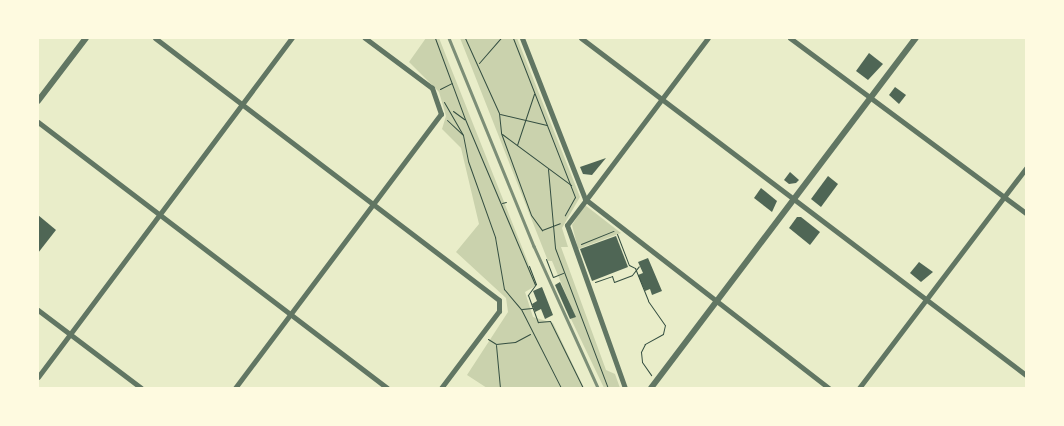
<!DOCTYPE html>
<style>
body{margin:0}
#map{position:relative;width:1064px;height:426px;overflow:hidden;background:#e9edc9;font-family:"Archivo Narrow",sans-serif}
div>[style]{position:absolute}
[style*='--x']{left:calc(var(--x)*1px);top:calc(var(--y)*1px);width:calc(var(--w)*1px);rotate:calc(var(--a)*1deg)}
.green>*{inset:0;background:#cad2ad}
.building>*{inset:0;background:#4f6655}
.path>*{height:1px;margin:-0.5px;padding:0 0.5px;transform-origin:0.5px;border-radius:0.5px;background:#344e41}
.minor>*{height:5px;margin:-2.5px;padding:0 2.5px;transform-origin:2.5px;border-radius:2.5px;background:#617663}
.tertiary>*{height:6px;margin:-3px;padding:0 3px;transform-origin:3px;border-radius:3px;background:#617663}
.rail>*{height:2.5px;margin:-1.25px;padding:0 1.25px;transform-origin:1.25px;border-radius:1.25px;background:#7c8e77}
span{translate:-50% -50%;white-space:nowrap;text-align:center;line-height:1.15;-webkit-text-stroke:4px #fefae0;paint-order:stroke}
.frame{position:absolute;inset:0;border:39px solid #fefae0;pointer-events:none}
</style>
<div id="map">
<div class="green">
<i style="clip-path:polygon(426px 38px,439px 38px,537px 285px,525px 292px,533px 317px,553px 323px,584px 388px,487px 388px,467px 375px,508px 312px,506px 298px,456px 252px,479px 224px,461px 148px,442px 129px,446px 116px,439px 92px,409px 62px)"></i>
<i style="clip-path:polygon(460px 38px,517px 38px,580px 197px,562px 228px,568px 247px,561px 247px,606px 370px,615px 374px,620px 388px,604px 388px,571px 319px,575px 316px,552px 261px,548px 261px)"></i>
<i style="clip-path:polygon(585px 205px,621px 233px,578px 249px,572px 225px)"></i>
</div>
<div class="building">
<i style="clip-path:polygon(869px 53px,883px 64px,868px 80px,856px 71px)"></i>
<i style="clip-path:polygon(895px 87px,906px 95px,899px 104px,889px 95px)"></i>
<i style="clip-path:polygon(606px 158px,592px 175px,583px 174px,580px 167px)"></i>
<i style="clip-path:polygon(790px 172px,799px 180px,796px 183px,789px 184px,784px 180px)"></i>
<i style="clip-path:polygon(828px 176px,838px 184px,821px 207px,811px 199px)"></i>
<i style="clip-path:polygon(761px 188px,777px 201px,772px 212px,754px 198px)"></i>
<i style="clip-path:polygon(38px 215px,56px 230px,38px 253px)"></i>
<i style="clip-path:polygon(797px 217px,801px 217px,820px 232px,810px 245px,789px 228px)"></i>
<i style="clip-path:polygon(616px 236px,628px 267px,592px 281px,580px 249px)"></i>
<i style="clip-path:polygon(648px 258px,662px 291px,652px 295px,650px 289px,645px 291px,638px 275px,643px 273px,638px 262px)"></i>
<i style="clip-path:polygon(919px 262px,933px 272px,921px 282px,910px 273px)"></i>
<i style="clip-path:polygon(560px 282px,576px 317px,570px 319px,555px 285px)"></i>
<i style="clip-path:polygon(542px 287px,553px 315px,545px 319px,541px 309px,535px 312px,532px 304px,537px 301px,533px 291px)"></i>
</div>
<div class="path">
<i style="--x:435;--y:38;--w:86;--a:69.7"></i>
<i style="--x:465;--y:119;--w:180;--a:67.1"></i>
<i style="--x:465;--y:38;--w:82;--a:65.6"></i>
<i style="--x:499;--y:113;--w:20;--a:84"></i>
<i style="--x:501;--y:133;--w:87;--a:69.9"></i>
<i style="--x:531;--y:215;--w:19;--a:54"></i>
<i style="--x:542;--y:230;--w:19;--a:-21"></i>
<i style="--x:513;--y:38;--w:171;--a:68.7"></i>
<i style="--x:575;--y:197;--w:21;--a:119"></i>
<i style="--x:479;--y:63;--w:33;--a:-49"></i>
<i style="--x:440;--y:89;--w:13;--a:-27"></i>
<i style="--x:444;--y:102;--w:38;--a:60"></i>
<i style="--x:463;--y:135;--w:26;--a:79"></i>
<i style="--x:468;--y:161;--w:81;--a:70.4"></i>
<i style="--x:495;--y:237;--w:53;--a:80.2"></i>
<i style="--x:504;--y:289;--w:26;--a:50"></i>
<i style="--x:521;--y:309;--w:89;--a:63.1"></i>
<i style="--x:453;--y:111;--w:14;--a:36"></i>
<i style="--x:500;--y:114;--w:48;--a:13.2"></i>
<i style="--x:447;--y:120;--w:21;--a:43"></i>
<i style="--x:502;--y:134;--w:86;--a:36.5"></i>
<i style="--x:517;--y:145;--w:54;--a:-71.6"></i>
<i style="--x:548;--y:169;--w:79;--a:84.9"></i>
<i style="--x:555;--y:248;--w:150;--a:69.3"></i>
<i style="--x:502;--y:203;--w:4;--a:-14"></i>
<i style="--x:617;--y:234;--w:33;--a:69"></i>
<i style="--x:629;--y:265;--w:7;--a:27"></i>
<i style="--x:635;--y:268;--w:35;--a:68"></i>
<i style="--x:648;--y:301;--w:29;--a:55"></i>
<i style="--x:665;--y:325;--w:9;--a:103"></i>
<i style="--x:663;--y:334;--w:21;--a:151"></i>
<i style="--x:645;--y:344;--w:9;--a:117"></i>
<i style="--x:641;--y:352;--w:10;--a:84"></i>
<i style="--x:642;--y:362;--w:16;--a:55"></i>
<i style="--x:581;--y:244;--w:35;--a:-22"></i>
<i style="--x:546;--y:259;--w:19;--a:69"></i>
<i style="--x:553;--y:277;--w:11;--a:-22"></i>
<i style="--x:529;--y:266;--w:19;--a:69"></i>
<i style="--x:536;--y:284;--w:14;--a:126"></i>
<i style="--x:528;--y:295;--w:29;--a:70"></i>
<i style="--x:538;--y:322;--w:12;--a:-5"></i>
<i style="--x:550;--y:321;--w:75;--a:63.8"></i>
<i style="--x:595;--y:282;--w:18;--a:-19"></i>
<i style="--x:612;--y:276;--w:6;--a:72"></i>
<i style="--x:614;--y:282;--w:19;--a:-21"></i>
<i style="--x:632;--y:275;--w:11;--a:-52"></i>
<i style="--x:522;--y:309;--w:10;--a:-6"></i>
<i style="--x:488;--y:339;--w:9;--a:32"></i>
<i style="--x:496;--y:344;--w:19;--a:-6"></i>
<i style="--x:515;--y:342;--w:17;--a:-28"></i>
<i style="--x:496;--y:345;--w:43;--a:84.7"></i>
</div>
<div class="minor">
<i style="--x:155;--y:38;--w:432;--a:37.3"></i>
<i style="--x:499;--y:300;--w:11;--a:90"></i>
<i style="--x:499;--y:311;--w:96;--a:127"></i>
<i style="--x:522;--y:38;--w:173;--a:68.6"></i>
<i style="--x:581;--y:38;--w:558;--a:37.14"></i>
<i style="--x:790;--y:38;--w:294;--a:36.6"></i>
<i style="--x:38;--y:122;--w:439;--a:37.3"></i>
<i style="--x:585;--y:199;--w:309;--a:37.8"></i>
<i style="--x:38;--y:310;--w:129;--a:37.1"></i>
<i style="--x:38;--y:377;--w:424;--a:-53.2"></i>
<i style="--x:235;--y:388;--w:343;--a:-53.1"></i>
<i style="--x:441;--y:114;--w:28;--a:-109"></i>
<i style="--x:432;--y:88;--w:84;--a:-143.3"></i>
<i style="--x:625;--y:388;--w:173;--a:-109.6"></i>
<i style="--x:567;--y:225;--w:234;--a:-53"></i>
<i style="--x:859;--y:388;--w:276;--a:-52.8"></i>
</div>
<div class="tertiary">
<i style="--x:38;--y:101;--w:79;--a:-52.7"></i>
<i style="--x:651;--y:388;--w:439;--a:-52.9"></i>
</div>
<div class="rail">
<i style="--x:449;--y:38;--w:225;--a:67.8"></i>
<i style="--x:534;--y:246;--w:156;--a:65.7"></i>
</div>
<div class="frame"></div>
</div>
